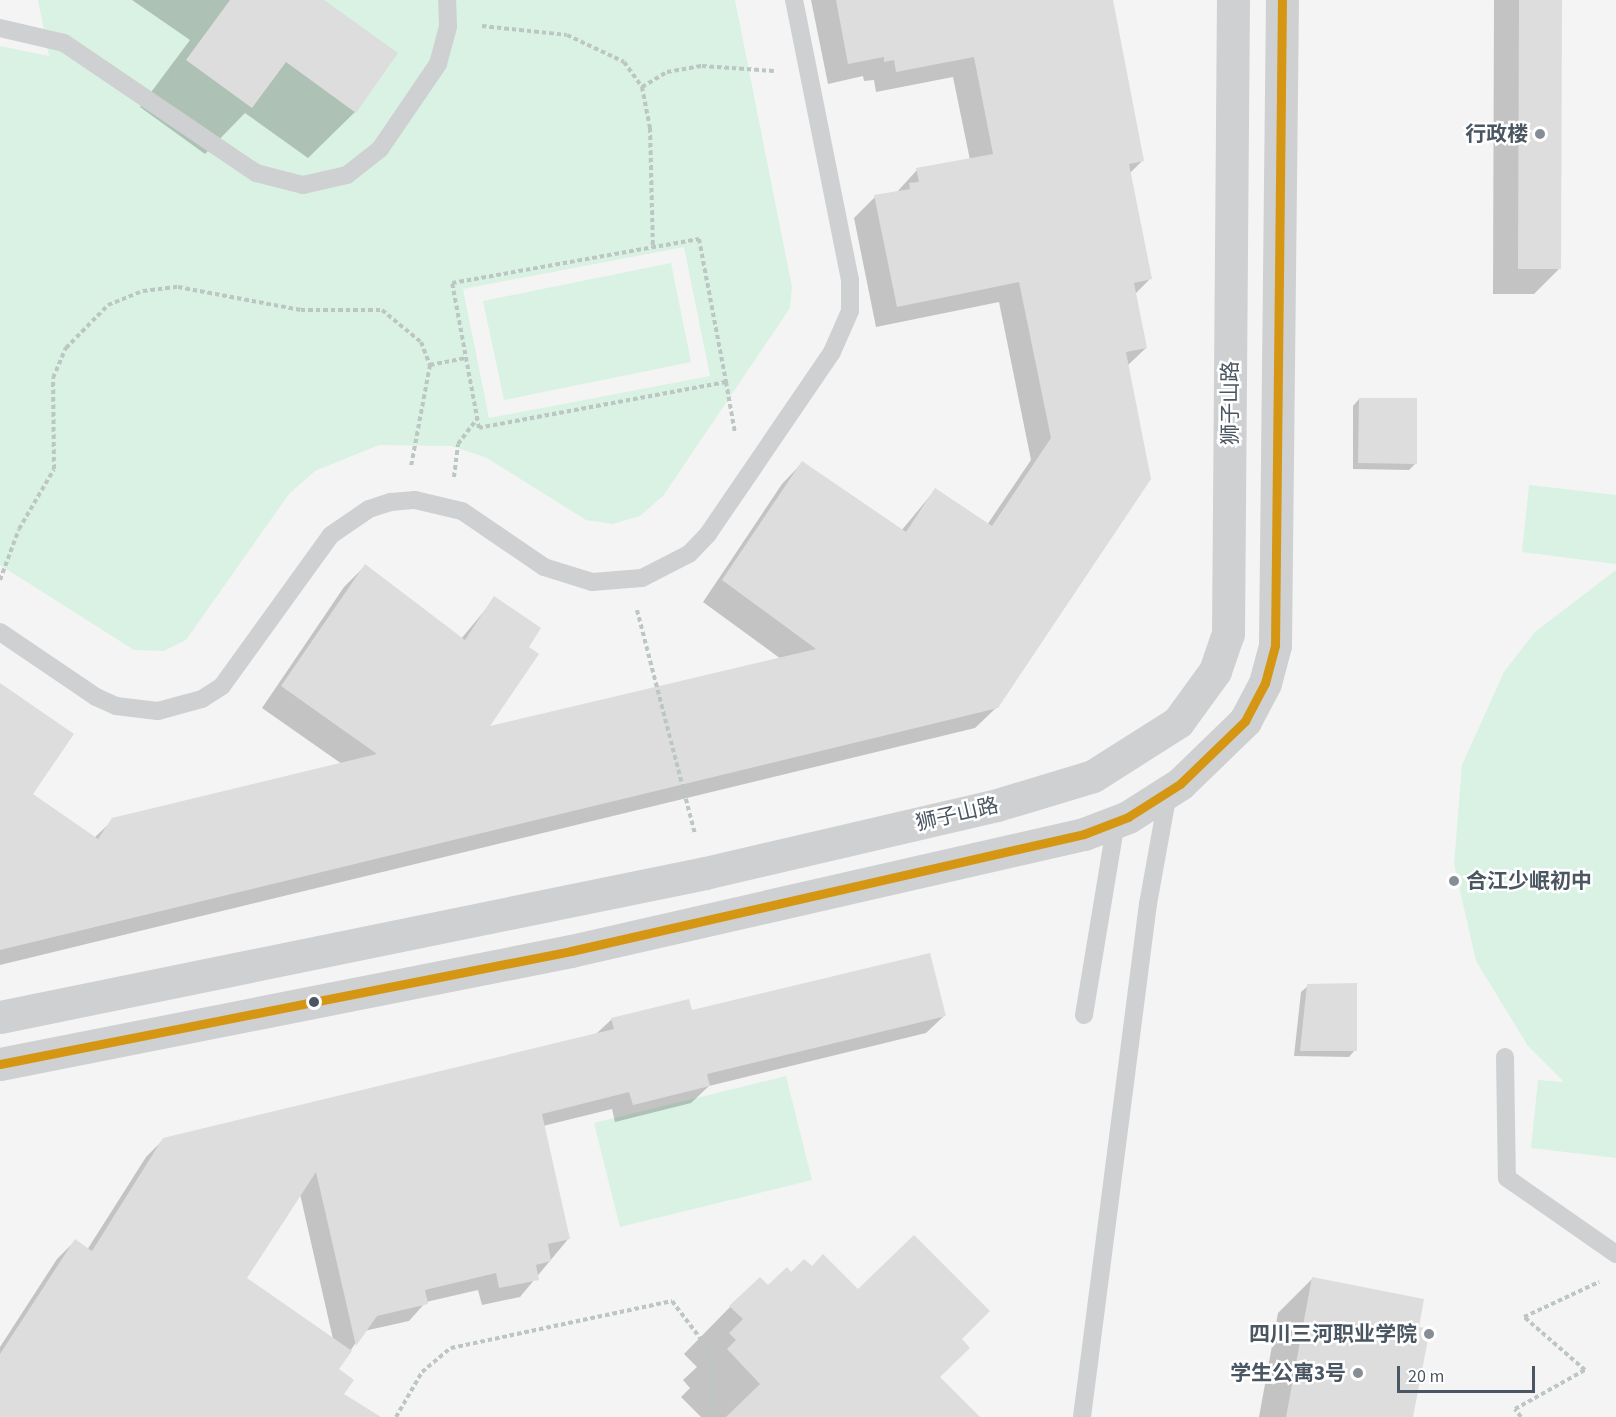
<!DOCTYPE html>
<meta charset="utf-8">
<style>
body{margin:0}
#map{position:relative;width:1616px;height:1417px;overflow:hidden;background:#f4f4f4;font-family:"Source Sans 3","Noto Sans SC",sans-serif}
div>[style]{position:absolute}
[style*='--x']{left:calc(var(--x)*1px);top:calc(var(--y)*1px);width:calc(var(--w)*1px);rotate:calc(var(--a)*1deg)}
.green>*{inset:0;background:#d9f2e3}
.shadow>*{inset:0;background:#0003}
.building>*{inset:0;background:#ddddde}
.path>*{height:4px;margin-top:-2px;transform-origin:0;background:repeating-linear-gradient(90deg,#bcc7c4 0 4.5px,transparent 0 7.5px)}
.service>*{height:18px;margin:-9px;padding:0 9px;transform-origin:9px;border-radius:9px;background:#ced0d2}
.tertiary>*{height:33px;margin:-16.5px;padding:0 16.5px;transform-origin:16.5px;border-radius:16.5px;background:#ced0d2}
.bus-1>*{height:9px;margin:-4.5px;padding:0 4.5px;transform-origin:4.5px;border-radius:4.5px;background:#d49613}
.dots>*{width:16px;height:16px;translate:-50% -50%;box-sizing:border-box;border:3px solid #fff;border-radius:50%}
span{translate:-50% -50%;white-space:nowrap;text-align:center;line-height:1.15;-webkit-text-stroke:5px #fff;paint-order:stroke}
.poi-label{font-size:21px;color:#4a5661;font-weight:700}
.right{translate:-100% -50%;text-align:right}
.left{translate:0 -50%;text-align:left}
.street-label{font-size:21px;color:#4a5661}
.scale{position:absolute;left:1397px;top:1366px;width:138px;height:27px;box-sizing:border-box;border:3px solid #4a5661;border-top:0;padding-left:8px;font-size:18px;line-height:21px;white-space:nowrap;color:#4a5661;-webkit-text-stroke:4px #fff;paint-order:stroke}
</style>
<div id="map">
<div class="green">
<i style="clip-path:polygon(evenodd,38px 0,735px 0,792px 287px,790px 308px,663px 496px,640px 516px,612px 524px,586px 520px,487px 458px,452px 446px,379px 445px,315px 471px,289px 494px,186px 640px,164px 651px,134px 650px,0 565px,0 46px,49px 56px,38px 0,684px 247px,710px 376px,489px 418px,463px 289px,684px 247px)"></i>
<i style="clip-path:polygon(671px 263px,691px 362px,504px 400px,483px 301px)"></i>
<i style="clip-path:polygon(1529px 485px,1616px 495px,1616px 564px,1522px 552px)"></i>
<i style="clip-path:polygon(1616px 570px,1616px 1158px,1531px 1148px,1538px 1080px,1564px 1082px,1528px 1046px,1476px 961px,1454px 864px,1462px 765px,1504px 672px,1535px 632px)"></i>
<i style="clip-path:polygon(786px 1076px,812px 1180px,620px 1227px,594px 1123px)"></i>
</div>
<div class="shadow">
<i style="clip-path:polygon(132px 0,321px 0,355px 112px,308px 158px,245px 113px,205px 154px,140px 107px,190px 40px)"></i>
<i style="clip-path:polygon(811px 0,1112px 0,1143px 160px,1130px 173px,1150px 279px,1135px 294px,1146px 348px,1127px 366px,997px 707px,975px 728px,0 965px,0 693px,31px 795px,94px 838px,113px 820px,342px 764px,262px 708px,344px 587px,365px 566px,461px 639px,495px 598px,527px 647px,486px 728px,781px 659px,703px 602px,782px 484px,802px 463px,901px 531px,935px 490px,987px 525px,1031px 460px,999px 302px,876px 327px,854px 218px,875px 197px,896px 193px,917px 170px,970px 160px,953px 77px,876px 92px,874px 80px,864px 81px,863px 76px,828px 84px)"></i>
<i style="clip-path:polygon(1494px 0,1561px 0,1560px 268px,1534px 294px,1493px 294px)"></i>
<i style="clip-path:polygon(1359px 399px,1415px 464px,1409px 470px,1353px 469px,1353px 406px)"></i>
<i style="clip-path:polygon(1308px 986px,1355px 1050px,1349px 1057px,1294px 1056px,1301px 992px)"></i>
<i style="clip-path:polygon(evenodd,690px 1012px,944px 1016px,926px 1033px,709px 1086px,691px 1103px,615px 1122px,612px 1109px,543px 1126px,569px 1238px,520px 1297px,482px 1305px,478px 1290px,426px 1302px,409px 1321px,364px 1331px,337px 1370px,345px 1417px,0 1417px,0 1347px,57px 1259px,75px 1241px,87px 1250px,146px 1157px,164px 1139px,596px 1034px,612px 1019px,690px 1012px,300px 1194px,333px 1339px,245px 1279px,300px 1194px)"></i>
<i style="clip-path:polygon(811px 1269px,960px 1339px,939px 1377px,978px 1417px,701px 1417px,681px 1397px,690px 1388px,683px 1380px,697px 1367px,684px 1354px,730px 1307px)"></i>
<i style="clip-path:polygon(1312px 1279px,1417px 1328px,1412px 1417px,1259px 1417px,1278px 1313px)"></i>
</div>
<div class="building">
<i style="clip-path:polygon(230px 0,324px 0,398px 53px,356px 113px,286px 62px,252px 108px,186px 60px)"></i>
<i style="clip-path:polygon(836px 0,1113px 0,1144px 161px,1129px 164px,1152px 279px,1134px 283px,1147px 348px,1126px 352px,1151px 479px,998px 708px,0 950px,0 683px,74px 734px,33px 794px,98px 839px,112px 818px,377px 754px,281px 686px,365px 564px,465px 640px,494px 596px,541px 628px,529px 647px,539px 654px,490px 726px,816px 649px,722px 580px,802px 461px,906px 532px,935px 488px,992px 526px,1051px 438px,1019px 282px,897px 307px,874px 195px,910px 189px,909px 183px,919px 182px,916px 168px,993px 154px,974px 57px,896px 72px,894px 60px,884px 62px,884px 57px,848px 64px)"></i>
<i style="clip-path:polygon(1519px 0,1562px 0,1561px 269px,1518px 269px)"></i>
<i style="clip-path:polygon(1359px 398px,1417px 398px,1417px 464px,1358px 463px)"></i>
<i style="clip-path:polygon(930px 953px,946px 1016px,707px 1074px,710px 1086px,633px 1105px,629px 1092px,542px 1114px,570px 1239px,548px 1244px,551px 1261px,536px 1265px,539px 1280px,499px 1288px,496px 1273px,425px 1290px,428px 1304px,377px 1316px,356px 1346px,316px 1172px,247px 1278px,352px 1351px,339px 1369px,354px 1380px,344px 1394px,381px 1417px,0 1417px,0 1354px,75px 1239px,92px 1251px,163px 1138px,614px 1029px,611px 1018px,689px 999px,692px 1010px)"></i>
<i style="clip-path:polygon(1357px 983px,1357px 1051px,1300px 1051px,1307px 984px)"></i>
<i style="clip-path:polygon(914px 1235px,990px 1311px,962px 1339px,970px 1348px,940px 1377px,980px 1417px,726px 1417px,760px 1384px,727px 1349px,736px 1340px,729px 1333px,743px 1319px,729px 1306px,760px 1277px,768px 1285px,787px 1267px,791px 1272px,804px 1259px,812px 1266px,823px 1254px,858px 1289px)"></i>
<i style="clip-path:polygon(1312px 1277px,1424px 1299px,1419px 1327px,1430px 1329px,1413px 1417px,1286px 1417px)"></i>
</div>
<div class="path">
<i style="--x:482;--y:26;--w:85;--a:6"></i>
<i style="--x:567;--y:35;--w:63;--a:25.3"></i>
<i style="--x:624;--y:62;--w:31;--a:54"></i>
<i style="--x:642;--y:87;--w:42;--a:79"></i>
<i style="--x:650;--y:128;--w:119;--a:88.6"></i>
<i style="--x:642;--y:87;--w:29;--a:-31"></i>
<i style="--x:667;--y:72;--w:36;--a:-10"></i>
<i style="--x:702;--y:66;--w:72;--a:4"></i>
<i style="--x:430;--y:365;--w:36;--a:-11"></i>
<i style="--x:726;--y:382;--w:251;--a:169.5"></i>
<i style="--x:479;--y:428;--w:147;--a:-100.5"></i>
<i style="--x:452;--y:283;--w:251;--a:-10.1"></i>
<i style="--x:699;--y:239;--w:146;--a:79.3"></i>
<i style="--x:726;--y:382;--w:52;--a:80"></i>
<i style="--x:454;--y:477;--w:33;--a:-83"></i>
<i style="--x:458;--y:444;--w:31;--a:-53"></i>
<i style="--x:0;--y:580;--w:54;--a:-69.6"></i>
<i style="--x:19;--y:529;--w:69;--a:-59.7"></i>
<i style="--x:54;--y:469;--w:91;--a:-90.6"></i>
<i style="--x:53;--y:378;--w:33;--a:-67"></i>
<i style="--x:66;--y:348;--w:60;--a:-45.7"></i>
<i style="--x:108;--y:305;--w:38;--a:-22"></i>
<i style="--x:143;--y:291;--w:35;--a:-7"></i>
<i style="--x:178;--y:287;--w:125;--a:10.6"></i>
<i style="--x:301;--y:310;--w:81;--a:0"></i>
<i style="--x:382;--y:310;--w:50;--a:39.4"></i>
<i style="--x:421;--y:342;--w:25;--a:69"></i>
<i style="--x:430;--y:365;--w:104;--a:100.6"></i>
<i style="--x:637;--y:610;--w:232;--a:75.5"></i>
<i style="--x:396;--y:1417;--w:52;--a:-60"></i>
<i style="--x:422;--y:1372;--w:38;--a:-40"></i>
<i style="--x:451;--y:1348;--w:226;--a:-12"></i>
<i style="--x:672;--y:1301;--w:63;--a:52.8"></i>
<i style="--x:710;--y:1351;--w:66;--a:85.7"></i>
<i style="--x:1521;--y:1417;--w:10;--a:-127"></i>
<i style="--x:1515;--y:1409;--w:80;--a:-29.1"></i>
<i style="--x:1585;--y:1370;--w:81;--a:-139"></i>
<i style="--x:1524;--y:1317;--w:83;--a:-25"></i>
</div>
<div class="service">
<i style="--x:0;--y:28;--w:66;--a:13.2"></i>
<i style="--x:64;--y:43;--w:232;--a:34.1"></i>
<i style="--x:256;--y:173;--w:49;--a:14.3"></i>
<i style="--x:303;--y:185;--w:45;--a:-12.8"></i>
<i style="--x:347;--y:175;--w:42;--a:-38.2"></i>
<i style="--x:380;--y:149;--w:103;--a:-55.7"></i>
<i style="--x:438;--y:64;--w:39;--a:-75"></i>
<i style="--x:448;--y:26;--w:26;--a:-92"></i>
<i style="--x:0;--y:632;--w:116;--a:34.1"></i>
<i style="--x:96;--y:697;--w:22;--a:24"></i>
<i style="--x:116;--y:706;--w:42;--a:6.8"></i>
<i style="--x:158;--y:711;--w:46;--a:-15.3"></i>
<i style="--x:202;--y:699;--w:24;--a:-33"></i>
<i style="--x:222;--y:686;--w:186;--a:-54.2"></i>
<i style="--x:331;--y:535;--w:46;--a:-34.4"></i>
<i style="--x:369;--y:509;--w:23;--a:-18"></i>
<i style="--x:391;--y:502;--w:24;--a:-5"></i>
<i style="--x:415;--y:500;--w:48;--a:13.2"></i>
<i style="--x:462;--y:511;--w:99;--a:34.3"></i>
<i style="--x:544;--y:567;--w:50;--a:17.4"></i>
<i style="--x:592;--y:582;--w:50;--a:-4.6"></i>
<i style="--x:642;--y:578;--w:53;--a:-27.1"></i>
<i style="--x:689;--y:554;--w:28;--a:-46"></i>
<i style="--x:708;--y:534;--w:220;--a:-55.7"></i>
<i style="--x:832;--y:352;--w:45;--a:-66.3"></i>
<i style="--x:850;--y:311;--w:31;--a:-90"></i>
<i style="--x:850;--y:280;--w:286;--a:-101.3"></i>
<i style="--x:1084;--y:1015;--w:197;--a:-80.6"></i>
<i style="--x:1505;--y:1057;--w:121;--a:89.1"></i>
<i style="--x:1507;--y:1178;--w:133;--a:34.9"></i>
<i style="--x:1082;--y:1417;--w:517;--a:-82.67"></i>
<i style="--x:1148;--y:904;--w:113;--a:-79.8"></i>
</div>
<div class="tertiary">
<i style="--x:0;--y:1017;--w:720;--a:-11.54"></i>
<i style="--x:705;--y:873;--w:300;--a:-13.1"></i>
<i style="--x:997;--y:805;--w:100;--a:-16.8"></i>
<i style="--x:1093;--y:776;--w:101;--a:-32.4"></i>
<i style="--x:1178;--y:722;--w:63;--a:-54"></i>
<i style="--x:1215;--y:671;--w:39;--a:-71"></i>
<i style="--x:1228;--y:634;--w:634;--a:-89.55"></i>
<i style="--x:0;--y:1064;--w:582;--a:-11.19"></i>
<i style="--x:571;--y:951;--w:526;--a:-12.85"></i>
<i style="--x:1084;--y:834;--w:47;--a:-21.1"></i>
<i style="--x:1128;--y:817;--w:62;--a:-32.4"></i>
<i style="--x:1180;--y:784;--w:91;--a:-44.1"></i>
<i style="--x:1245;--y:721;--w:43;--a:-62.2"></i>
<i style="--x:1265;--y:683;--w:39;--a:-75"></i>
<i style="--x:1275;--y:645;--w:645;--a:-89.38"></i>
</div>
<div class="bus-1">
<i style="--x:0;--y:1064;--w:582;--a:-11.19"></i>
<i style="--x:571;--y:951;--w:526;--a:-12.85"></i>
<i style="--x:1084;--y:834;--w:47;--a:-21.1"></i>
<i style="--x:1128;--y:817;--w:62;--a:-32.4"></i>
<i style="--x:1180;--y:784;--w:91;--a:-44.1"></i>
<i style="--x:1245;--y:721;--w:43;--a:-62.2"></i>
<i style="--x:1265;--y:683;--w:39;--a:-75"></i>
<i style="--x:1275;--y:645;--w:645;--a:-89.38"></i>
</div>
<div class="dots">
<i style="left:1540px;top:134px;background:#868d94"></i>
<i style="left:1454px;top:881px;background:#868d94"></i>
<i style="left:314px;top:1002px;background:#4a5661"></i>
<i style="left:1429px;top:1334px;background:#868d94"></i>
<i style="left:1358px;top:1373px;background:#868d94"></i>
</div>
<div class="poi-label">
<span class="right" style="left:1528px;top:134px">行政楼</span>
<span class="left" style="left:1466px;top:881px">合江少岷初中</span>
<span class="right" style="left:1417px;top:1334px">四川三河职业学院</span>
<span class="right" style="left:1346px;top:1373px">学生公寓3号</span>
</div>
<div class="street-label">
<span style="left:1230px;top:403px;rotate:-90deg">狮子山路</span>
<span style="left:957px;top:814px;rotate:-13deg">狮子山路</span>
</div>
<div class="scale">20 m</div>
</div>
